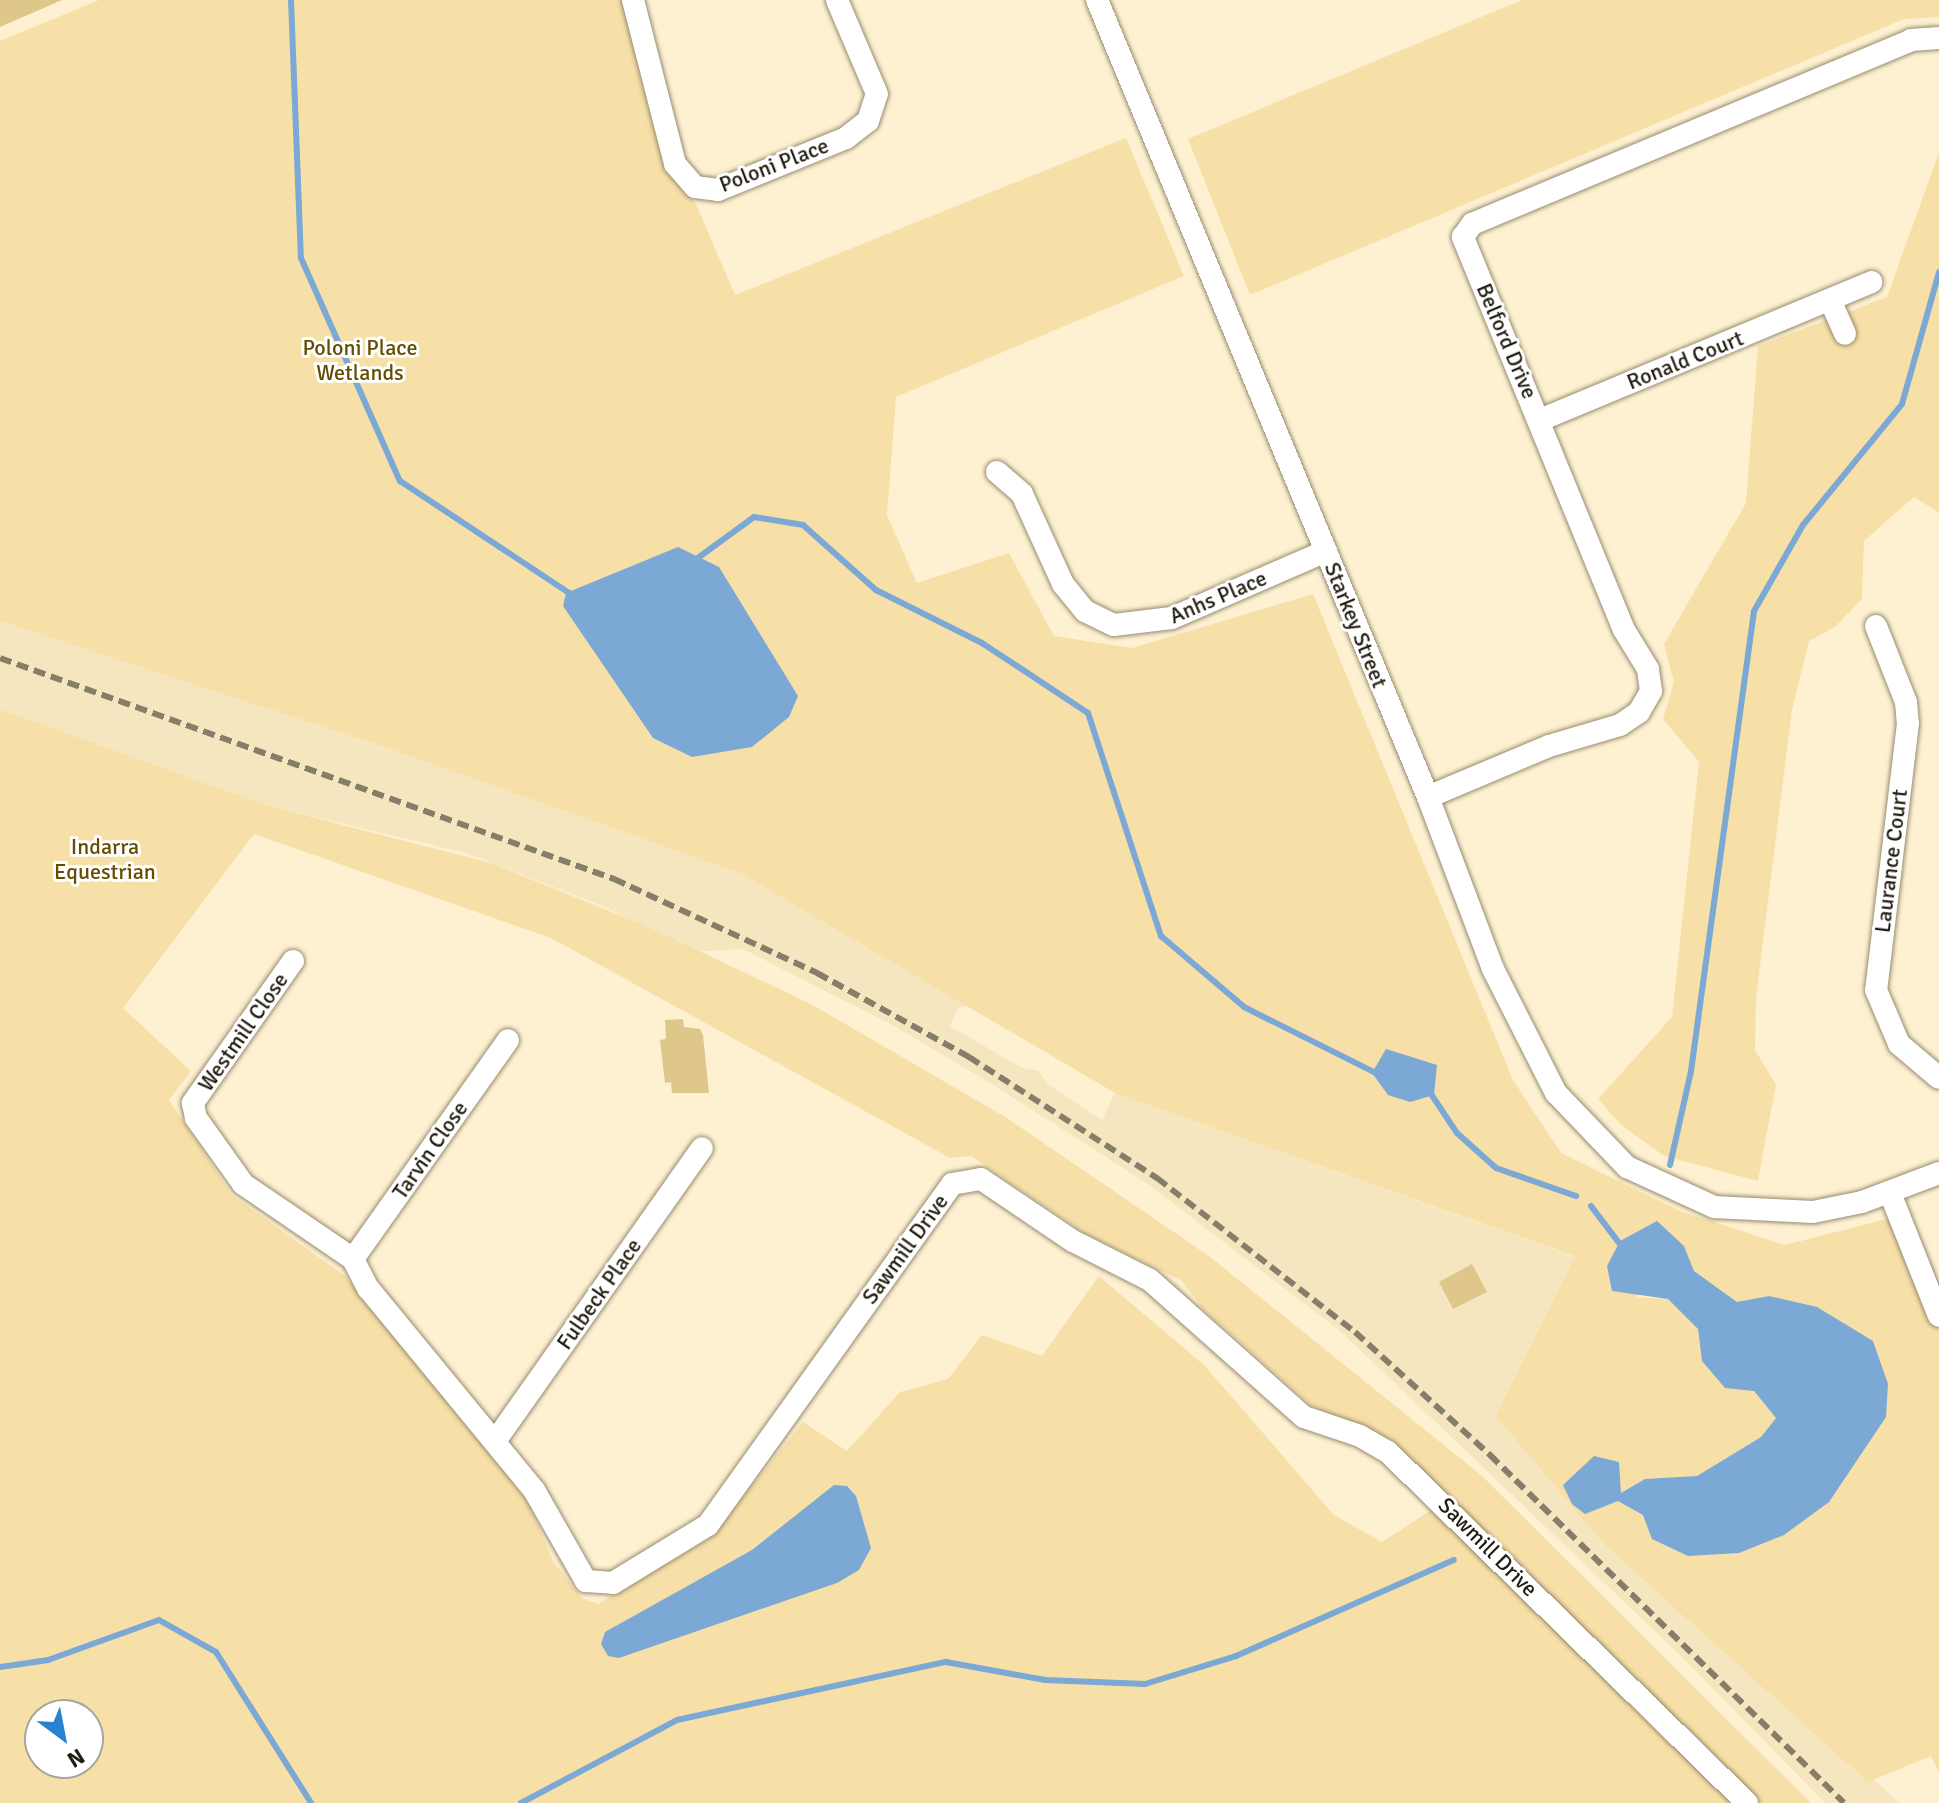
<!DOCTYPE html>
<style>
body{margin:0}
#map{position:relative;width:1939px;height:1803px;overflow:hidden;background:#fef1d2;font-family:Signika,sans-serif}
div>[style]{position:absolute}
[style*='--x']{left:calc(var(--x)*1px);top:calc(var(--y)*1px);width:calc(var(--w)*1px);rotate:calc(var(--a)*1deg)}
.built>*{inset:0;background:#f6e6c0}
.green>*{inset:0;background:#f7dfa8}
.water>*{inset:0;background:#7ba8d5}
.stream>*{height:6px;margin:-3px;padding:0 3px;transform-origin:3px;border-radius:3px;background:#7ba8d5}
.building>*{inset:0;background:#dfc68b}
.roads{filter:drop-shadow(0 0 2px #978b6f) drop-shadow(0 0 2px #978b6f)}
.minor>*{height:22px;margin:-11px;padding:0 11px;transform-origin:11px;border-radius:11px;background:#fff}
.rail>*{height:6px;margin-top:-3px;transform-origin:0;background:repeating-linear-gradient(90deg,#867e69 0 12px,transparent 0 18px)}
span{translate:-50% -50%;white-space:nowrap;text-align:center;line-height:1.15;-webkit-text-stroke:6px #fff;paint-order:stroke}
.street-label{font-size:22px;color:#211d11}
.park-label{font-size:22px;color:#644c00}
.north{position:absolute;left:24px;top:1699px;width:80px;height:80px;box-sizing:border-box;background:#fff;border:2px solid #a6a5a0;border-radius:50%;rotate:148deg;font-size:22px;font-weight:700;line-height:32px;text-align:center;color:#211d11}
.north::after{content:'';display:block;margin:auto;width:28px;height:36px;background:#2982cf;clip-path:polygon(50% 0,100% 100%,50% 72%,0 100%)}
</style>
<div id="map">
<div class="built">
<i style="clip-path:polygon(0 621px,375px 744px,742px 874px,968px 1006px,958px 1008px,950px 1026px,1020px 1067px,1039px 1071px,1049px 1085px,1102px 1120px,1115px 1093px,1576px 1257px,1844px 1751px,1899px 1803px,1825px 1803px,1684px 1659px,1340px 1331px,1148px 1184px,992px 1084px,894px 1026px,743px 949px,692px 952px,605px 907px,466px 853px,269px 806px,0 709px)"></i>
</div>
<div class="green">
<i style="clip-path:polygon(evenodd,99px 0,623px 0,667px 171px,696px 204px,735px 295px,1126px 138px,1184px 276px,896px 397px,887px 515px,917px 583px,1009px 553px,1054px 636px,1132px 648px,1313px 594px,1513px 1080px,1561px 1153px,1680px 1211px,1785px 1245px,1910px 1213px,1939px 1283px,1939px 1773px,1931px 1756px,1868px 1782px,1605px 1545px,1496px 1416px,1575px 1256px,1115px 1093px,742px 874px,375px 744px,0 621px,0 41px,99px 0,1684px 1246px,1694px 1271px,1737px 1302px,1769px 1296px,1784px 1535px,1643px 1514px,1617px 1501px,1645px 1479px,1697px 1476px,1761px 1437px,1776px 1418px,1754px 1391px,1702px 1361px,1698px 1329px,1668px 1299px,1637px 1297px,1684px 1246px)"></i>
<i style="clip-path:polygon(1522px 0,1939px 0,1939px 17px,1904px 19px,1250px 295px,1188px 139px)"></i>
<i style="clip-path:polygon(1939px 152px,1939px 513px,1914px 497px,1864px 541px,1862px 599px,1835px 627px,1809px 641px,1792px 710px,1756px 998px,1755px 1050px,1776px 1085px,1758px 1181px,1664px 1156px,1621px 1125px,1598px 1099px,1672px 1017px,1699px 762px,1663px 719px,1674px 682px,1664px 644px,1746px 503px,1758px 346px,1887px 297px)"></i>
<i style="clip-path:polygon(evenodd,0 709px,269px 806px,491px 863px,644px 925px,811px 1004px,1007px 1118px,1209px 1256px,1481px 1475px,1811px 1803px,0 1803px,0 709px,254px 834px,551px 938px,950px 1158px,971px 1156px,1088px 1235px,1182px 1281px,1202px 1308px,1311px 1405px,1392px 1440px,1451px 1497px,1382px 1542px,1334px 1515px,1205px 1366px,1099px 1276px,1042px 1356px,982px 1335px,948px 1379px,900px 1392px,847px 1451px,803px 1422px,709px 1539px,598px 1604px,582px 1598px,553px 1561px,523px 1489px,345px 1276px,232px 1195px,169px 1100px,191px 1071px,123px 1008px,254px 834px,0 709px,40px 1715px,88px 1715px,88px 1763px,40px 1763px,40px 1715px)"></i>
</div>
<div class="water">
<i style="clip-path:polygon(678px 547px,719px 567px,798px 696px,789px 717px,752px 747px,692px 757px,653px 738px,563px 606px,566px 593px)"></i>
<i style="clip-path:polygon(1386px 1049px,1437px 1065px,1434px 1095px,1410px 1102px,1388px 1095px,1372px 1073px)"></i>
<i style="clip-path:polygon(1657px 1221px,1684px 1246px,1694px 1271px,1737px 1302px,1769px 1296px,1817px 1307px,1873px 1341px,1888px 1384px,1886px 1417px,1829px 1502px,1784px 1535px,1739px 1553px,1688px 1556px,1652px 1539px,1643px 1515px,1618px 1501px,1585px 1514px,1572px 1504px,1563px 1485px,1594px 1456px,1619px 1462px,1621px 1493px,1645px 1479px,1697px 1476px,1761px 1437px,1776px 1418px,1754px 1391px,1725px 1388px,1702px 1361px,1698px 1329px,1668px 1299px,1612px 1291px,1607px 1266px,1620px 1241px)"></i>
<i style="clip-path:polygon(834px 1485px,847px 1486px,856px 1496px,871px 1548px,859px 1570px,837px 1583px,619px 1658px,608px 1656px,601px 1644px,605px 1632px,752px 1550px)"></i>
</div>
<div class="stream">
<i style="--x:291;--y:0;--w:258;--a:87.8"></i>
<i style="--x:301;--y:258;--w:244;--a:66.1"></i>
<i style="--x:400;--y:481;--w:206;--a:33.5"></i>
<i style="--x:695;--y:560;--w:73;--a:-36.1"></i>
<i style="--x:754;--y:517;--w:50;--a:9.3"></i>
<i style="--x:803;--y:525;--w:98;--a:41.7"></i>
<i style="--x:876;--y:590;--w:119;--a:26.6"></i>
<i style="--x:982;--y:643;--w:127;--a:33.4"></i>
<i style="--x:1088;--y:713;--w:235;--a:71.9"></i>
<i style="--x:1161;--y:936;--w:109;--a:40.5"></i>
<i style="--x:1244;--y:1007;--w:150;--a:26.6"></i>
<i style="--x:1429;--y:1091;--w:50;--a:56.3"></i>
<i style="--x:1457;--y:1133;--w:52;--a:41.9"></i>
<i style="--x:1496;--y:1168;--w:85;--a:19.3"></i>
<i style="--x:1670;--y:1165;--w:96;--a:-77.4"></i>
<i style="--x:1691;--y:1071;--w:464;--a:-82.2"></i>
<i style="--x:1754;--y:611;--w:99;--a:-60.3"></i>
<i style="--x:1803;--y:525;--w:156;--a:-50.7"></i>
<i style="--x:1902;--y:404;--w:137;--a:-74.3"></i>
<i style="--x:1591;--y:1206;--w:51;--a:52.9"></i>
<i style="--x:0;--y:1667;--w:49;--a:-8.3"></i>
<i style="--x:48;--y:1660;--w:118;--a:-19.8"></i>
<i style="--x:159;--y:1620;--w:65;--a:29.3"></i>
<i style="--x:216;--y:1652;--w:178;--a:57.8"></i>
<i style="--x:521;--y:1803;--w:177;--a:-28"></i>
<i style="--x:677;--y:1720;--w:275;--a:-12.2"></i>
<i style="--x:946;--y:1662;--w:101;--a:10.3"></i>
<i style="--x:1045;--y:1680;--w:100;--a:2.3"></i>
<i style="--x:1145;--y:1684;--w:95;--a:-17.1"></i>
<i style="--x:1236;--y:1656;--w:238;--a:-23.8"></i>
</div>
<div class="building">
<i style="clip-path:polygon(0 0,62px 0,0 27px)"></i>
<i style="clip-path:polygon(683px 1019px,684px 1027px,700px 1029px,703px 1035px,709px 1093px,672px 1093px,671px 1082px,665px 1083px,660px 1040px,666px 1039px,665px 1020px)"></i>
<i style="clip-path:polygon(1472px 1264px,1487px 1292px,1453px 1309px,1439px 1282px)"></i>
</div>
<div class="roads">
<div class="minor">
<i style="--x:633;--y:0;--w:169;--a:75.6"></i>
<i style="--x:675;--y:164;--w:30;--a:49"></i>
<i style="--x:695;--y:187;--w:23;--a:7"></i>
<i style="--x:718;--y:190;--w:138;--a:-22.1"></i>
<i style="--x:846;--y:138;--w:28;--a:-38"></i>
<i style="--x:868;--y:121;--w:28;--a:-72"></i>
<i style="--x:877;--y:94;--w:102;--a:-113.1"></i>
<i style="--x:1097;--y:0;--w:863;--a:67.45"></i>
<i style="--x:1428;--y:797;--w:184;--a:69.3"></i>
<i style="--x:1493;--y:969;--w:139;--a:63.1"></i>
<i style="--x:1556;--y:1093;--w:103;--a:46.2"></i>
<i style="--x:1627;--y:1167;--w:96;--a:24.7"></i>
<i style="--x:1714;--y:1207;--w:99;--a:2.9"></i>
<i style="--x:1813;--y:1212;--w:50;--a:-11.5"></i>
<i style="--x:1862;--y:1202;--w:82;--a:-20.6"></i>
<i style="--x:1830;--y:300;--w:37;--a:66"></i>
<i style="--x:1540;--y:420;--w:359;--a:-22.6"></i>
<i style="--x:997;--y:472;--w:33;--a:41"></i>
<i style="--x:1022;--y:494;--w:99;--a:65.5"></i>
<i style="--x:1063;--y:584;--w:35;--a:51"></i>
<i style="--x:1085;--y:611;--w:32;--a:26"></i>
<i style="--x:1114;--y:625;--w:58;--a:-6.9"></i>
<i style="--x:1172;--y:618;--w:168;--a:-23.5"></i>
<i style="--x:1876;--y:626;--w:82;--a:68.5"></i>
<i style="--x:1906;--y:702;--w:21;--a:85"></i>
<i style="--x:1908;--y:723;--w:269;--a:96.8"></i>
<i style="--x:1876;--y:990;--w:59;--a:66.9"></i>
<i style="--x:1899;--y:1044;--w:52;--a:40.4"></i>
<i style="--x:1428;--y:797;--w:131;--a:-22.9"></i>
<i style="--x:1549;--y:746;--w:74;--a:-16.5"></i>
<i style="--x:1620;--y:725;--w:23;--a:-34"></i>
<i style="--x:1639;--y:712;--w:24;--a:-60"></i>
<i style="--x:1651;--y:691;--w:22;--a:-98"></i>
<i style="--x:1648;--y:669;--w:46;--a:-121.6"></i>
<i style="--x:1624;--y:630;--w:425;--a:-112.3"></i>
<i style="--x:1463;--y:237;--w:16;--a:-55"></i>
<i style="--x:1472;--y:224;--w:476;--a:-22.7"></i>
<i style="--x:1911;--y:40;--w:28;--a:-4"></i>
<i style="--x:293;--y:961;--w:174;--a:125.2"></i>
<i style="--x:193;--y:1103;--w:15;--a:79"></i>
<i style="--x:196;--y:1118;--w:81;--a:54.5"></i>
<i style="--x:243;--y:1184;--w:133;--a:34.3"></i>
<i style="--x:353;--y:1259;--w:33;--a:63"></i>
<i style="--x:368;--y:1288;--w:261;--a:50.6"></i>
<i style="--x:534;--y:1490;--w:105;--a:60.3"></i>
<i style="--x:586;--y:1581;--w:27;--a:4"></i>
<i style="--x:613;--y:1583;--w:111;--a:-31.4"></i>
<i style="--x:708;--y:1525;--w:419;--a:-54.4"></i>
<i style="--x:952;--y:1184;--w:29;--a:-10"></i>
<i style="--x:981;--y:1179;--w:111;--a:34"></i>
<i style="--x:1073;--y:1241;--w:86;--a:26.9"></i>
<i style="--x:1150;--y:1280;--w:206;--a:41.7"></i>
<i style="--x:1304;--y:1417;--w:59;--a:18.7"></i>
<i style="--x:1360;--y:1436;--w:32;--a:30"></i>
<i style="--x:1388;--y:1452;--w:502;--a:44.35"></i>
<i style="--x:1890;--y:1193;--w:132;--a:68.3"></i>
<i style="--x:353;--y:1259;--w:268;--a:-54.7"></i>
<i style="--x:496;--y:1440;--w:357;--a:-54.8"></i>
</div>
</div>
<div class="rail">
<i style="--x:0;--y:658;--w:653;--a:19.8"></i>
<i style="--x:614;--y:879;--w:224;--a:24.8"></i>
<i style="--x:817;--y:973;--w:174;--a:28.9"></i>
<i style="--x:969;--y:1057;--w:224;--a:32.8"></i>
<i style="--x:1157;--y:1178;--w:251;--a:37.9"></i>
<i style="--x:1355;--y:1332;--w:183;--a:42.3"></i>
<i style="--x:1490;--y:1455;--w:496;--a:44.5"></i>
</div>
<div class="street-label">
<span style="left:774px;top:165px;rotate:-21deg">Poloni Place</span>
<span style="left:1507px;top:341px;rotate:67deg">Belford Drive</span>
<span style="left:1685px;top:360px;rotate:-22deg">Ronald Court</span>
<span style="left:1218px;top:597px;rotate:-23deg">Anhs Place</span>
<span style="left:1356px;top:625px;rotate:68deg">Starkey Street</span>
<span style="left:1891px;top:861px;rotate:-83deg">Laurance Court</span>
<span style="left:243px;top:1032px;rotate:-55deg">Westmill Close</span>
<span style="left:430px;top:1150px;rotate:-55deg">Tarvin Close</span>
<span style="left:905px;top:1249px;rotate:-54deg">Sawmill Drive</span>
<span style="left:599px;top:1294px;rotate:-55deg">Fulbeck Place</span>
<span style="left:1488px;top:1547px;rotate:45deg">Sawmill Drive</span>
</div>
<div class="park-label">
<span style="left:360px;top:360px">Poloni Place<br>Wetlands</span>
<span style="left:105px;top:859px">Indarra<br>Equestrian</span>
</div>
<div class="north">N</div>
</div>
